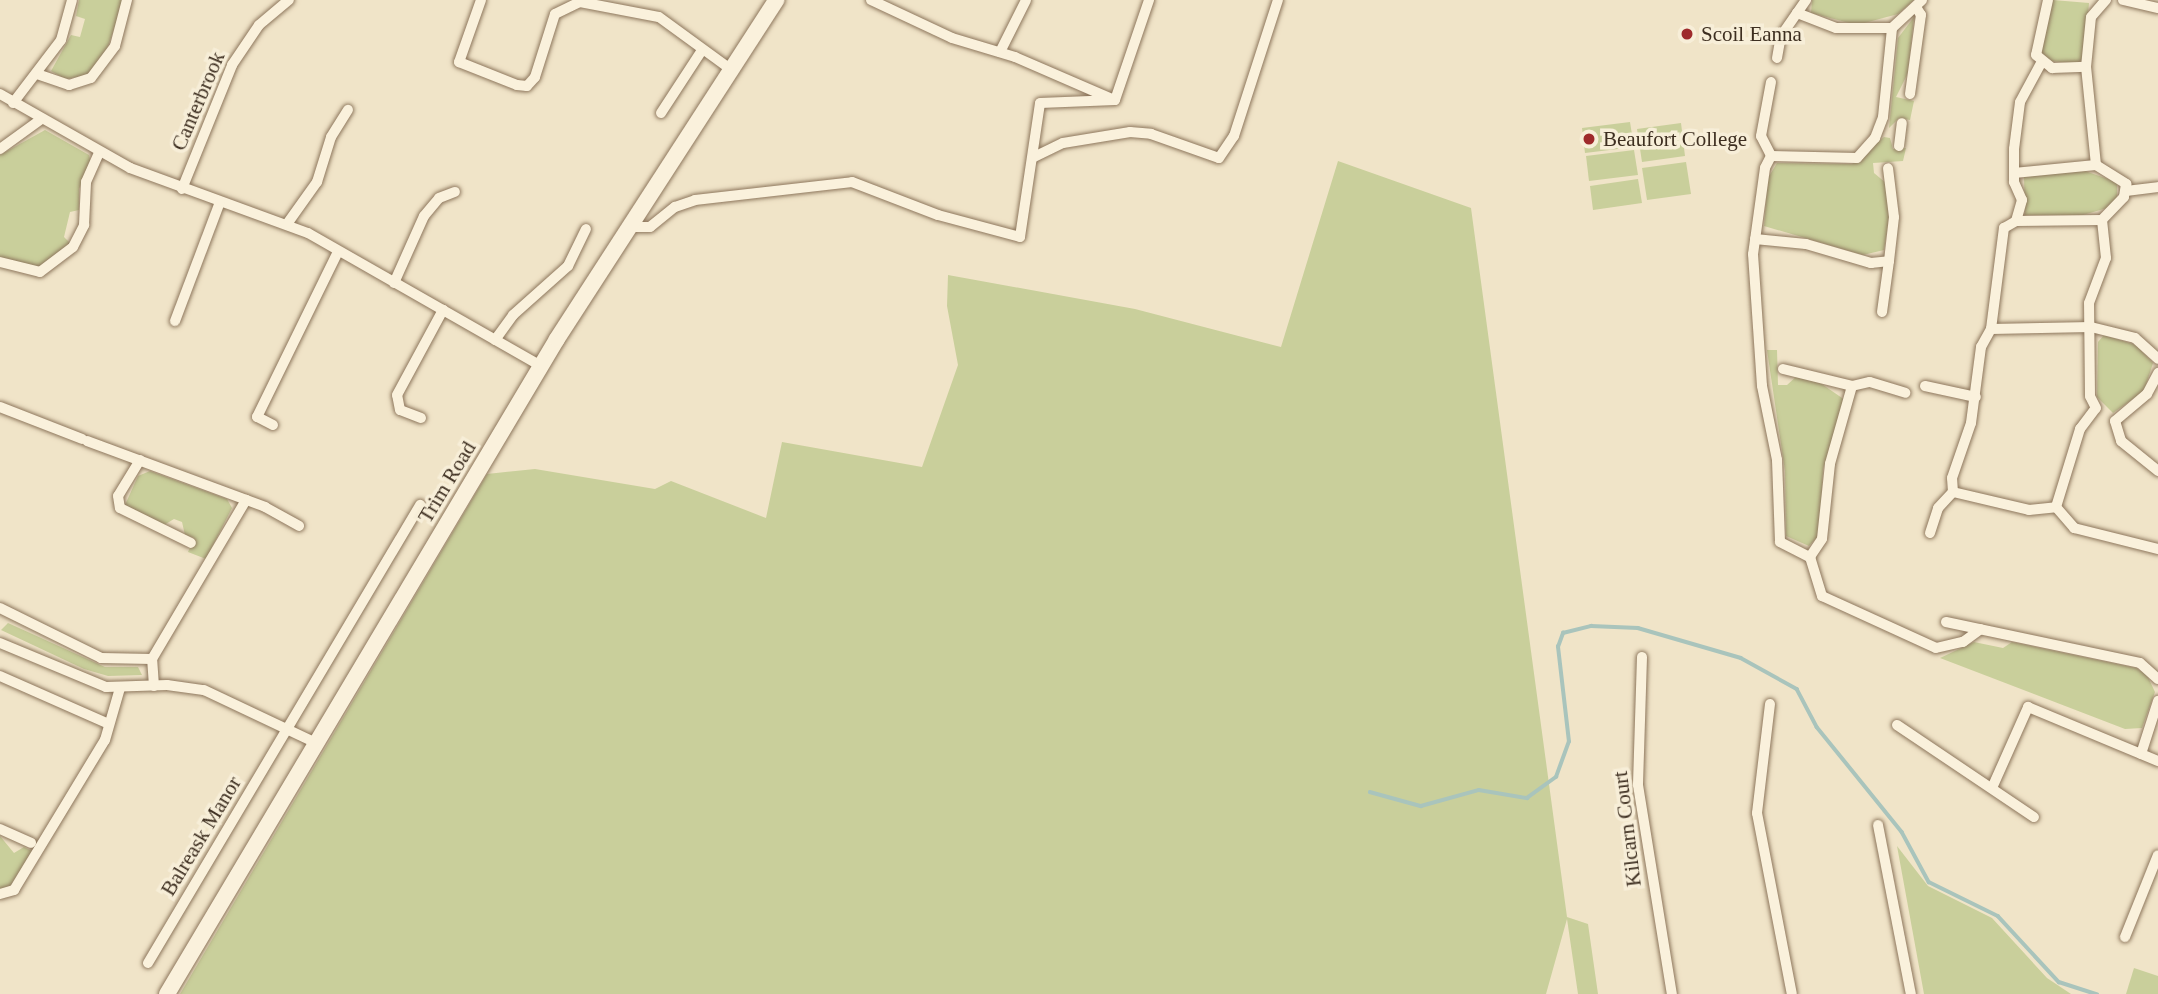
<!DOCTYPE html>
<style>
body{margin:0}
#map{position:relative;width:2158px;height:994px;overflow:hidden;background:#f0e4c8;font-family:Georgia,serif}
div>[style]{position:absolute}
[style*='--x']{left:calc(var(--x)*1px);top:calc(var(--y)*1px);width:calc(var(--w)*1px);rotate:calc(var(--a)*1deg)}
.green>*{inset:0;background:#c9cf9b}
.stream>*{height:3.5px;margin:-1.75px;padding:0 1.75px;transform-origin:1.75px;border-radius:1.75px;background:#a9c4bc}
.roads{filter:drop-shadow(0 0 2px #8d765c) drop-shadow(0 0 2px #8d765c)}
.minor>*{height:10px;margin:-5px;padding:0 5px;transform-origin:5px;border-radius:5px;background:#faf1dc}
.secondary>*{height:16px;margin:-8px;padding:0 8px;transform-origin:8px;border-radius:8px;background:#faf1dc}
.dots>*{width:19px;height:19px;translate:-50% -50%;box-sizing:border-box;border:4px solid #f7eed8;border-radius:50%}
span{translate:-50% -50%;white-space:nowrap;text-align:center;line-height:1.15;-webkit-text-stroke:7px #f7eed8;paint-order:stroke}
.poi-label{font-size:21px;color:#3d2e20}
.left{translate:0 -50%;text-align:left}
.street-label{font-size:21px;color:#3d2e20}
</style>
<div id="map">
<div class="green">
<i style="clip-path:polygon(79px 0,124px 0,104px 58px,88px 75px,65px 79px,51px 71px,71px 35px,80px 37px,85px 19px,76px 16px)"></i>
<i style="clip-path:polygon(1812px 0,1914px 0,1898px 14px,1857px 25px,1811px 13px)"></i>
<i style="clip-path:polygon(2053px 0,2089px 3px,2084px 57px,2077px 64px,2043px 60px,2040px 43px)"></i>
<i style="clip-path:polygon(1914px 17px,1908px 73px,1896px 97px,1914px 101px,1910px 120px,1899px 118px,1889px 128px,1898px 38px)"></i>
<i style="clip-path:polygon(1630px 122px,1634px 147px,1585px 153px,1582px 128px)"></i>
<i style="clip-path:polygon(1681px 123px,1685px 156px,1642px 162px,1637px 129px)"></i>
<i style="clip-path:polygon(45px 130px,89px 155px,91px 163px,79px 189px,79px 210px,70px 212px,64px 237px,70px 243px,40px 266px,25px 266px,0 257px,0 155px)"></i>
<i style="clip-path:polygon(1884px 137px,1890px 138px,1893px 149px,1906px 148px,1903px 161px,1873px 163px,1874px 173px,1886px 183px,1890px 213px,1884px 250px,1863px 255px,1764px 226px,1768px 178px,1777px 163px,1852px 164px)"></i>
<i style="clip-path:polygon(1634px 150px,1638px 175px,1589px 181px,1586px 156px)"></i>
<i style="clip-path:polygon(1338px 161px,1471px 208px,1567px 917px,1588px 924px,1598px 994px,1578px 994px,1567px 919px,1546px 994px,180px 994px,487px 474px,535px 469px,655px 489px,671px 481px,766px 518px,782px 442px,922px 467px,958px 365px,947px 306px,948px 275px,1135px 309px,1281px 347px)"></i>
<i style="clip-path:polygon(1686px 162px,1691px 194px,1647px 200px,1642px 168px)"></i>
<i style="clip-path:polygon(2082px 170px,2117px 182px,2117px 198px,2107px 208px,2083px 215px,2025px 215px,2024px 177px)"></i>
<i style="clip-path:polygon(1638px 179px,1642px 203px,1593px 210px,1590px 186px)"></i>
<i style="clip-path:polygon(2104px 335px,2136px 345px,2153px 363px,2144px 391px,2113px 413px,2097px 397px,2098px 342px)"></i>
<i style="clip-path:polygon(1767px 350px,1777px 350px,1778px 385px,1787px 385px,1798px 375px,1813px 378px,1845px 400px,1823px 469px,1820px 534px,1809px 546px,1786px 536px,1785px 471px)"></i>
<i style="clip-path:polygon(150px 471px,227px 499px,232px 508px,206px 559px,188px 552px,194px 538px,185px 535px,182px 522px,174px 519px,164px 525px,125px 505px,138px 476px)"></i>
<i style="clip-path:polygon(8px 623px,105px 667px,138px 667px,142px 675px,108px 676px,84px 669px,1px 630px)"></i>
<i style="clip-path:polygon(1974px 642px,2003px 648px,2012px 642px,2136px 668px,2147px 675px,2155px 692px,2142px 728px,2125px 729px,1940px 658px)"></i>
<i style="clip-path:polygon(0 836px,14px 853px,24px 847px,32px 851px,9px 888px,0 889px)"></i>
<i style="clip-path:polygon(1897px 846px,1928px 886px,1992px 918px,2047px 978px,2071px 994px,1924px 994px)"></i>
<i style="clip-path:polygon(2134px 968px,2158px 976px,2158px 994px,2126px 994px)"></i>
</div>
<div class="stream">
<i style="--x:1370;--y:792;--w:53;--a:15.4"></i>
<i style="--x:1421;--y:806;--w:60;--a:-15.4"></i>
<i style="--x:1479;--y:790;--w:49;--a:9.5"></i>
<i style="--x:1527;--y:798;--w:36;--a:-36"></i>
<i style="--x:1556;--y:777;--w:37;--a:-70"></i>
<i style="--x:1569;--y:742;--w:96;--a:-96.6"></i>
<i style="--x:1558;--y:647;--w:15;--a:-70"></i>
<i style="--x:1563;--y:633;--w:29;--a:-14"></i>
<i style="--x:1591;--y:626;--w:47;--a:2.4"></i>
<i style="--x:1638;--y:628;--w:107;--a:16.2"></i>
<i style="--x:1741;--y:658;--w:64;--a:29"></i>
<i style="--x:1797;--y:689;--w:43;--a:62.2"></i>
<i style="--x:1817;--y:727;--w:135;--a:51"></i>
<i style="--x:1902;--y:832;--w:57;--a:61.6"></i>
<i style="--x:1929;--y:882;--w:77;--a:26.2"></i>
<i style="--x:1998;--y:916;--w:90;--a:47.3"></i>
<i style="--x:2059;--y:982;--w:40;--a:18"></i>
</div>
<div class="roads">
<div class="minor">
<i style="--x:481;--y:0;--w:66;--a:109.5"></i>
<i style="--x:459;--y:62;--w:62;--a:21.6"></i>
<i style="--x:517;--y:85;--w:10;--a:6"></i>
<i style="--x:527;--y:86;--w:12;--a:-48"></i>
<i style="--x:535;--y:77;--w:66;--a:-72.4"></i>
<i style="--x:555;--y:14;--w:28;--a:-26"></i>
<i style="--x:580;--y:2;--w:80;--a:10.8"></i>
<i style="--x:659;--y:17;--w:87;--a:36.1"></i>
<i style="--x:871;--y:0;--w:89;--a:25.1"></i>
<i style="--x:952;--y:38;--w:66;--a:16.8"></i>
<i style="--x:1015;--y:57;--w:106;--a:23.4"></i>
<i style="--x:2048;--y:0;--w:56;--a:102.3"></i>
<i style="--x:2036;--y:55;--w:21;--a:39"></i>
<i style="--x:2052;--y:68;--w:34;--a:-2"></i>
<i style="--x:2123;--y:0;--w:36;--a:13"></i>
<i style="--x:1892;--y:28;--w:41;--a:-43"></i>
<i style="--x:1000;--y:52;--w:58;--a:-63.4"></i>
<i style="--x:1777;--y:58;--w:22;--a:-80"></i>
<i style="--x:1781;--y:36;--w:44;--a:-55.2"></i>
<i style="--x:37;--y:74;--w:34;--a:19"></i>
<i style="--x:69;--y:85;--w:23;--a:-18"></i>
<i style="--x:91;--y:78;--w:40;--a:-53"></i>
<i style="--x:115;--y:46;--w:48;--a:-75.4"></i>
<i style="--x:1771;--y:82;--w:55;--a:100.5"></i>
<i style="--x:1761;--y:136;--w:22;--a:63"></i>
<i style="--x:1771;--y:156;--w:13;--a:117"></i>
<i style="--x:1765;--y:168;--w:87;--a:97.9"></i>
<i style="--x:1753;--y:254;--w:132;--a:86.1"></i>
<i style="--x:1762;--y:386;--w:76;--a:78.5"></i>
<i style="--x:1777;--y:460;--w:82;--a:87.9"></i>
<i style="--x:1780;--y:542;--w:34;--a:27"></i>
<i style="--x:0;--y:94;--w:150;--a:29.6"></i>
<i style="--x:130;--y:168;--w:189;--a:20.1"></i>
<i style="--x:308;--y:233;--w:268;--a:29.7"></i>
<i style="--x:1910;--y:94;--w:80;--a:-82.1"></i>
<i style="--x:1921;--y:15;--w:9;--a:-122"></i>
<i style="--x:1115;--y:100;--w:106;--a:-71.2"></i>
<i style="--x:13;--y:103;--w:79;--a:-52.7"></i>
<i style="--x:61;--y:40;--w:41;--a:-74.6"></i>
<i style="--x:661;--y:113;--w:75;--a:-56.9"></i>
<i style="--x:1899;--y:146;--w:23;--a:-83"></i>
<i style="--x:0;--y:149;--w:49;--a:-35.9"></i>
<i style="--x:1771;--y:156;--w:86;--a:1.3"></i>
<i style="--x:1857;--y:158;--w:27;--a:-48"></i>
<i style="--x:1875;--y:138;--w:22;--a:-69"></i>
<i style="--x:1883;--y:117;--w:89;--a:-84.2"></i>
<i style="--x:1892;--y:28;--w:56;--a:180"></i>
<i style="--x:1836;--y:28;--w:42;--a:-159"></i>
<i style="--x:1034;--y:157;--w:32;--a:-26"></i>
<i style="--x:1063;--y:143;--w:68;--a:-9.3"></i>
<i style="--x:1130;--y:132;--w:21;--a:5"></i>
<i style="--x:1151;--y:134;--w:72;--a:19.4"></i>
<i style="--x:1219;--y:158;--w:27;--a:-56"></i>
<i style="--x:1234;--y:136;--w:143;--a:-72.1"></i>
<i style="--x:2096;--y:165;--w:99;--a:-95.8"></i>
<i style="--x:2086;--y:67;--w:50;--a:-84.3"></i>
<i style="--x:2091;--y:17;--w:23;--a:-49"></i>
<i style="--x:2014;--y:173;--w:82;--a:-5.6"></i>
<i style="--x:2096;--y:165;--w:36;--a:32"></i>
<i style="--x:2126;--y:184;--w:13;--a:99"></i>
<i style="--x:2124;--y:197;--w:32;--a:134"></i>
<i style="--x:2102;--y:220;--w:86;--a:179.3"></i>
<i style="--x:182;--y:189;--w:134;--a:-68"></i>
<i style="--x:232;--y:65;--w:48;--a:-56"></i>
<i style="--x:259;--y:25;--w:39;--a:-40"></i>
<i style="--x:2126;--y:191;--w:32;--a:-7"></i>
<i style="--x:287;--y:224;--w:52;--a:-54.5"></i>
<i style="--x:317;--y:182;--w:47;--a:-72.7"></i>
<i style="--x:331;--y:137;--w:32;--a:-58"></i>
<i style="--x:627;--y:227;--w:23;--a:0"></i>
<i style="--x:650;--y:227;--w:32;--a:-39"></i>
<i style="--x:675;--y:207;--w:21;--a:-19"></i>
<i style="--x:695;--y:200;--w:158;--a:-6.5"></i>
<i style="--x:852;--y:182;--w:92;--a:21"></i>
<i style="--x:938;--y:215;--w:85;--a:15"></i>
<i style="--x:1020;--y:237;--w:135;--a:-81.5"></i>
<i style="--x:1040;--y:103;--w:75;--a:-2.3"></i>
<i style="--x:1755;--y:239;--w:51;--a:5.6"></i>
<i style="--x:1806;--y:244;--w:68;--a:16.3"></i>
<i style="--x:1871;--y:263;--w:18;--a:-6"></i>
<i style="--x:1889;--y:261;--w:44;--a:-83.5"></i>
<i style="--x:1894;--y:217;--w:49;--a:-97"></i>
<i style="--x:0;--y:262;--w:41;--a:14"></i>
<i style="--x:40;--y:272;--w:41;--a:-37.1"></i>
<i style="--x:73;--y:247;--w:25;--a:-63"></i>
<i style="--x:84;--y:225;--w:43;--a:-87.3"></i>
<i style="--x:86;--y:182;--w:32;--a:-66"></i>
<i style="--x:394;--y:283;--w:73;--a:-65.9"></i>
<i style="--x:424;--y:216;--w:23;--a:-50"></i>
<i style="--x:439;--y:198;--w:17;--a:-21"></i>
<i style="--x:1882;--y:312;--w:51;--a:-82.2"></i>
<i style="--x:175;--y:321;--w:127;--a:-69.3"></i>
<i style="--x:1991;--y:329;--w:102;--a:-82.7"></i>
<i style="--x:2004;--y:228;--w:14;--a:-30"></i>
<i style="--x:2016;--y:221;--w:22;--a:-74"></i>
<i style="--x:2022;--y:200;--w:20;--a:-114"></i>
<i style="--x:2014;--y:182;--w:33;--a:-90"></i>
<i style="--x:2014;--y:149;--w:47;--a:-82.7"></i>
<i style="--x:2020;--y:102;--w:44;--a:-61.7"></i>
<i style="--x:495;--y:340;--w:31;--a:-54"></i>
<i style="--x:513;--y:315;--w:74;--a:-41.7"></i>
<i style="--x:568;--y:266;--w:41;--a:-64.1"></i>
<i style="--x:1783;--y:369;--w:71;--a:13.8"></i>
<i style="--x:1852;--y:386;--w:81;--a:105.8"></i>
<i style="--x:1830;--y:464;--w:75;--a:96.1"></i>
<i style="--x:1822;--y:539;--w:22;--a:124"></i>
<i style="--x:1810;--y:557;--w:41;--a:72.9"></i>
<i style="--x:1822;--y:596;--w:125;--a:24.5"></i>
<i style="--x:1936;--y:648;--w:28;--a:-13"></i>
<i style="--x:1963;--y:642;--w:22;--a:-36"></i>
<i style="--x:1852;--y:386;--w:18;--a:-13"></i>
<i style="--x:1870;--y:382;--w:37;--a:17"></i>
<i style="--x:1925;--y:386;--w:52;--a:12.2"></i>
<i style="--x:0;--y:407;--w:88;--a:21.3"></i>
<i style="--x:421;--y:418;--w:22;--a:-159"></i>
<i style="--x:400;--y:410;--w:15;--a:-101"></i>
<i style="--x:397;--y:395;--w:97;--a:-61.6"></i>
<i style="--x:2115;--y:421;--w:21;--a:73"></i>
<i style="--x:2121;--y:441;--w:48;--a:39"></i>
<i style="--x:2115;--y:421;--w:42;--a:-40.2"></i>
<i style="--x:2147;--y:394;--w:24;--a:-62"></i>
<i style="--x:273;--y:425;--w:18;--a:-153"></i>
<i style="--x:257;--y:417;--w:184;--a:-63.9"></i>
<i style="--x:87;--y:441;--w:190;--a:20.3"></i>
<i style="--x:265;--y:507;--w:39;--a:29"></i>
<i style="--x:140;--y:460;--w:42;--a:121.4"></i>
<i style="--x:118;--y:496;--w:12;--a:81"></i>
<i style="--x:120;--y:508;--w:79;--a:26.2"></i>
<i style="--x:1953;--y:492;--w:14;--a:-94"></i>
<i style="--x:1952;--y:478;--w:58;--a:-70.9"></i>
<i style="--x:1971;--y:423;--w:77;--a:-82.5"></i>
<i style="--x:1981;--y:347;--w:21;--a:-61"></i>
<i style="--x:1991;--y:329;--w:100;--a:-1.1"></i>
<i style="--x:2091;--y:327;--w:45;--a:14"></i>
<i style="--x:2135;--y:338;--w:31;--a:42"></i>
<i style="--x:1953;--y:492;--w:78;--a:13.3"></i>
<i style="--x:2029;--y:510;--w:27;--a:-6"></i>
<i style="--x:2056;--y:507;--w:82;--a:-72.9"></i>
<i style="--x:2080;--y:429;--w:26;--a:-53"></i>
<i style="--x:2096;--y:408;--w:13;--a:-117"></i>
<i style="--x:2090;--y:396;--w:93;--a:-90.6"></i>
<i style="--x:2089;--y:303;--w:48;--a:-69.3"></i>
<i style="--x:2106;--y:258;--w:38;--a:-96"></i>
<i style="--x:2056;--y:507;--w:28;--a:49"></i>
<i style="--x:2074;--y:528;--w:87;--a:14"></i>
<i style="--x:1930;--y:533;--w:26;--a:-72"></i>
<i style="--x:1938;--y:508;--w:22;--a:-47"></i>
<i style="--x:0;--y:608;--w:113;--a:26.3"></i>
<i style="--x:101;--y:658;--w:51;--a:1.1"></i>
<i style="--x:1946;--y:622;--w:198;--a:11.9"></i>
<i style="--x:2140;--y:663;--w:24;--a:42"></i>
<i style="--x:0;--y:643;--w:115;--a:22.5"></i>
<i style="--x:106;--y:687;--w:61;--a:-1.9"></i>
<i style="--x:167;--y:685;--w:37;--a:8"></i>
<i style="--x:204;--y:690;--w:124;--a:25.3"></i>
<i style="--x:1642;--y:657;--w:128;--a:91.8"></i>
<i style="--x:1638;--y:785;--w:212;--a:80.8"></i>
<i style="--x:0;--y:676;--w:119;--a:23.8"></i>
<i style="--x:154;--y:686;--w:27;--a:-94"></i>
<i style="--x:152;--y:659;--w:185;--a:-59.4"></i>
<i style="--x:1770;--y:704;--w:110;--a:96.8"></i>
<i style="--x:1757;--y:813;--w:184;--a:79.1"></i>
<i style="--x:1897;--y:725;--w:165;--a:33.9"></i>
<i style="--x:2141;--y:754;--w:56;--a:-72.2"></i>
<i style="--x:1992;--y:788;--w:89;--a:-66"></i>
<i style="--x:2028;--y:707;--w:141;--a:22.6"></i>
<i style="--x:1878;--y:825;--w:172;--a:79"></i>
<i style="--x:0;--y:829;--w:34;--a:24"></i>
<i style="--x:0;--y:894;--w:15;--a:-16"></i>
<i style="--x:14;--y:890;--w:175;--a:-58.8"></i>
<i style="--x:105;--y:740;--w:54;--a:-73.9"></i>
<i style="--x:2125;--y:937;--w:88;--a:-68.1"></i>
<i style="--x:148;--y:963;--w:533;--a:-59.29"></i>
</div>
<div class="secondary">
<i style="--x:167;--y:994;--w:762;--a:-59.23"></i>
<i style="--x:557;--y:339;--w:404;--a:-57.1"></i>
</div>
</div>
<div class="dots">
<i style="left:1687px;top:34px;background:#9e2a2b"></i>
<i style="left:1589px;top:139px;background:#9e2a2b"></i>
</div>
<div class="poi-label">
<span class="left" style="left:1701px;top:34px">Scoil Eanna</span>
<span class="left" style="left:1603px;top:139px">Beaufort College</span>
</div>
<div class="street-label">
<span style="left:198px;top:101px;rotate:-67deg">Canterbrook</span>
<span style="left:447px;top:482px;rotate:-59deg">Trim Road</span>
<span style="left:1627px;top:829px;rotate:-97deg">Kilcarn Court</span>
<span style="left:201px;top:836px;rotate:-59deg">Balreask Manor</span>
</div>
</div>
